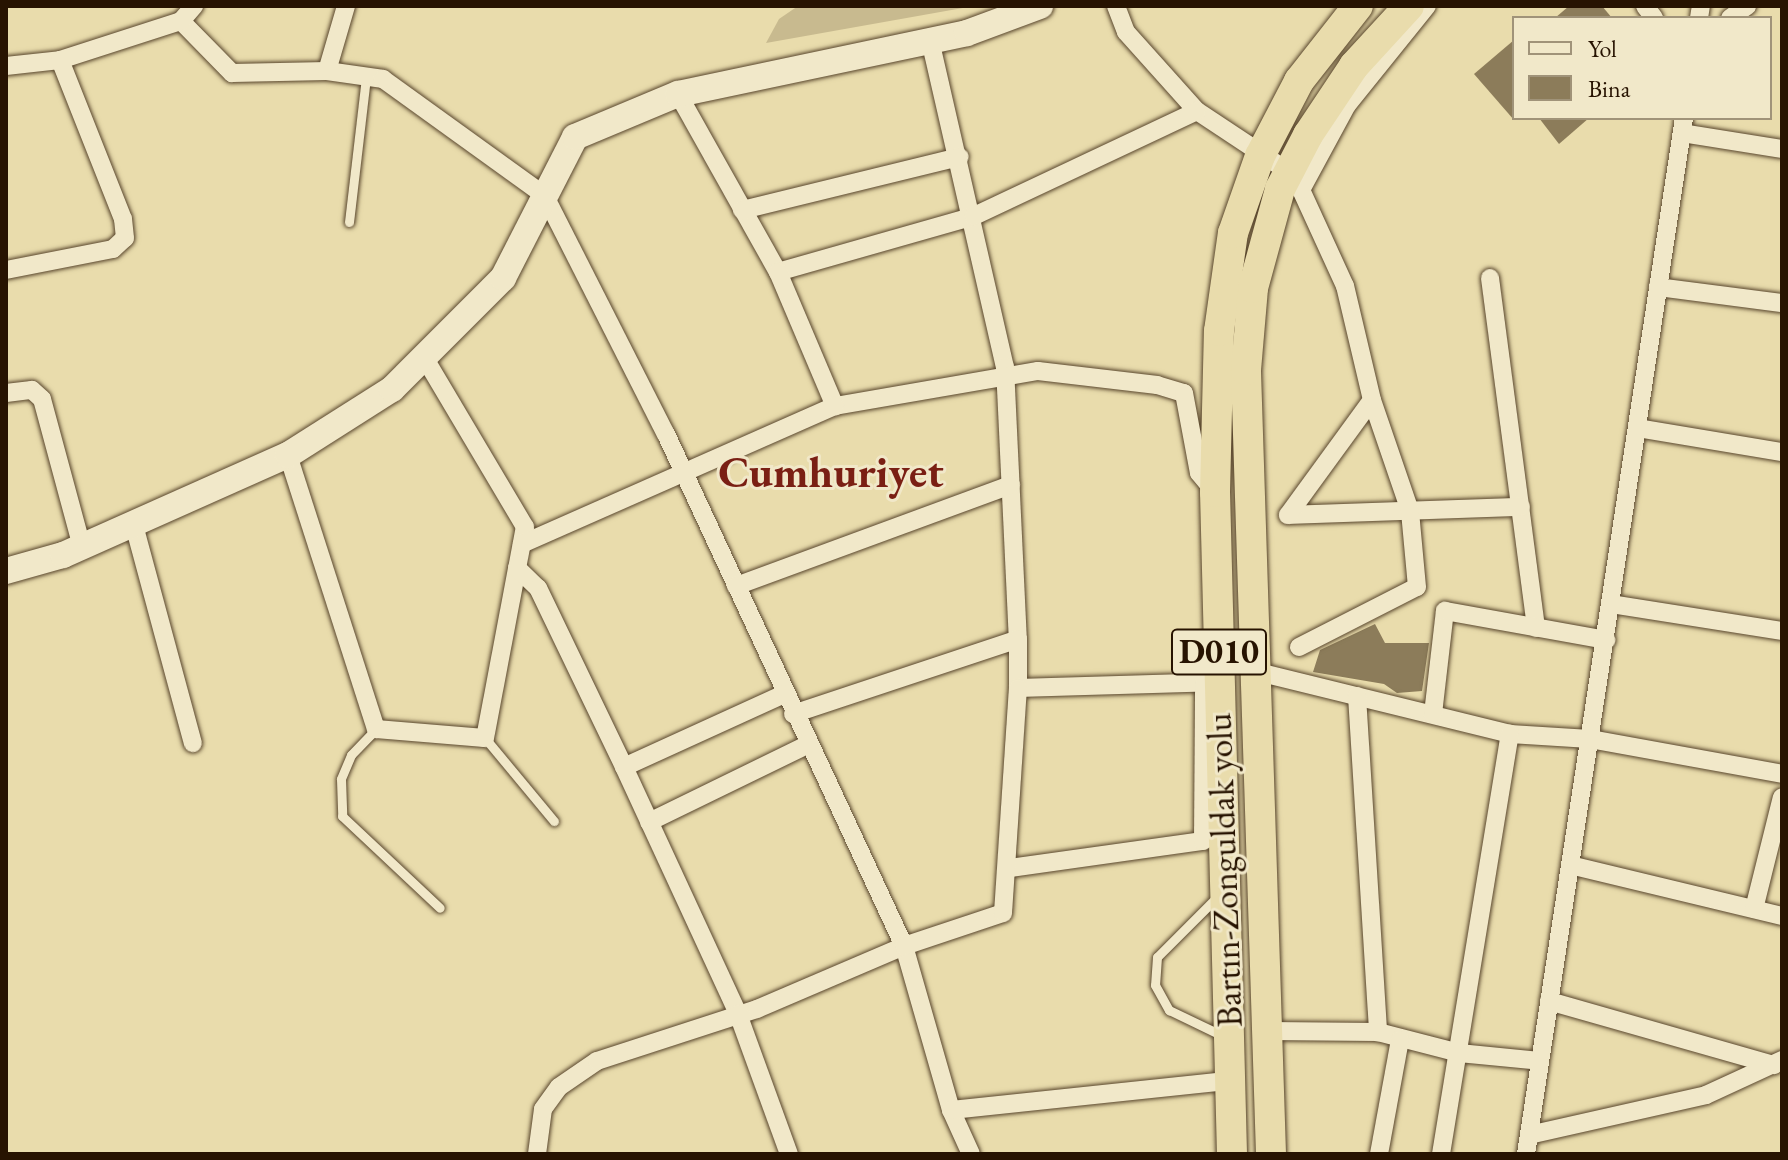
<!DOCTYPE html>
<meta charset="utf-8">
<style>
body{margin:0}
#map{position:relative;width:1788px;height:1160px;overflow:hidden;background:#e9dcac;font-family:"EB Garamond",serif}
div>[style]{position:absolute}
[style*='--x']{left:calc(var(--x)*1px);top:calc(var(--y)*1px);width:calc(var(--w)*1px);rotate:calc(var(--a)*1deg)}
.green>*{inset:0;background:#c8ba8f}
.building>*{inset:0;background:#8c7c5a}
.roads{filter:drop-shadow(0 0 2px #58452c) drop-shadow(0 0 2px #58452c)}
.service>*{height:9px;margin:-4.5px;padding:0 4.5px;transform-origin:4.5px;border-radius:4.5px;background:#f1e8c9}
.minor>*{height:18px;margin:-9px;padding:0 9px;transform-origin:9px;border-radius:9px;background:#f1e8c9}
.secondary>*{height:26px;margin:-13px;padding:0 13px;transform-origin:13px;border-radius:13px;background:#f1e8c9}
.trunk>*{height:30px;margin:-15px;padding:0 15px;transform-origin:15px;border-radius:15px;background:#e9dcac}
span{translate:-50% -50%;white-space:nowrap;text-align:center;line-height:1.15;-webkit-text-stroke:6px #f1e8c9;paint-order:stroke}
.shield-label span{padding:2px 6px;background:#f1e8c9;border:2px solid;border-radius:6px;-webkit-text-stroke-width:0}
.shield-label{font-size:34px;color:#271301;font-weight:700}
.street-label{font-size:36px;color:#271301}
.district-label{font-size:44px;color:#7a1f14;font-weight:700}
.frame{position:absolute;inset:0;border:8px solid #271301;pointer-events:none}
.legend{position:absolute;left:1512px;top:16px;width:260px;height:104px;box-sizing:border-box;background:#f1e8c9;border:2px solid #a09379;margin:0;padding:10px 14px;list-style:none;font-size:24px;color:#271301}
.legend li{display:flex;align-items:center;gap:16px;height:40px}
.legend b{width:40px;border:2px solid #a09379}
</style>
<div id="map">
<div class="green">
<i style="clip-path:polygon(798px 6px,974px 6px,766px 43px,779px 19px)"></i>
</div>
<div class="building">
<i style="clip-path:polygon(1569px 6px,1602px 6px,1612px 18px,1555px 18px)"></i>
<i style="clip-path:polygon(1514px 40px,1514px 120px,1474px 74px)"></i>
<i style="clip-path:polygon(1539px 118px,1589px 118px,1559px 144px)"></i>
<i style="clip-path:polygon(1375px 624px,1385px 643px,1429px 643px,1422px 691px,1397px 693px,1384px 684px,1313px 672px,1320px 650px)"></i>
</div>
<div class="roads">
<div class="service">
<i style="--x:349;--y:222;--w:146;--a:-83.3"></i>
<i style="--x:376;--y:729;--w:36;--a:134"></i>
<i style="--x:351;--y:755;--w:26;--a:113"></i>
<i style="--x:341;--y:779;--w:37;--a:88"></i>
<i style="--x:342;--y:816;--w:134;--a:43.2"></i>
<i style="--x:485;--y:738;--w:108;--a:50.3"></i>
<i style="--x:1218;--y:896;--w:86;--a:135"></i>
<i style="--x:1157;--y:957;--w:28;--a:94"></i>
<i style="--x:1155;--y:985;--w:29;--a:61"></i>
<i style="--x:1169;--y:1010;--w:58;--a:25.7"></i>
</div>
<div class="minor">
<i style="--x:1116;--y:6;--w:28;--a:69"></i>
<i style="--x:1126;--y:32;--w:106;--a:48.1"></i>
<i style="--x:1197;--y:111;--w:110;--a:33.5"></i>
<i style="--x:1645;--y:6;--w:15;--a:53"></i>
<i style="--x:1699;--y:18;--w:12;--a:-81"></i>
<i style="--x:1730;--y:18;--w:21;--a:-35"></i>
<i style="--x:181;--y:21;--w:73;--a:45.6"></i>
<i style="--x:232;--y:73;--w:95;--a:-1.2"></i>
<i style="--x:327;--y:71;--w:57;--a:8.1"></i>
<i style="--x:383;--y:79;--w:200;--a:35.8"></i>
<i style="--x:545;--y:196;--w:267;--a:63.1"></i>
<i style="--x:666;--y:434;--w:565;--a:65.07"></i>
<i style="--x:904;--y:946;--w:171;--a:74"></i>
<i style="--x:951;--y:1110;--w:48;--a:65.6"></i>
<i style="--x:930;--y:40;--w:335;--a:77.1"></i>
<i style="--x:1005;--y:367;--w:272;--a:87.3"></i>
<i style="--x:6;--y:66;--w:54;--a:-6.3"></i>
<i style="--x:60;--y:60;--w:127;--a:-17.9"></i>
<i style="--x:181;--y:21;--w:20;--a:-49"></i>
<i style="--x:327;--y:71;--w:68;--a:-73.7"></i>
<i style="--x:678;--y:94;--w:204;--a:60.7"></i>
<i style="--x:778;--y:272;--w:204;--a:-15.9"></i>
<i style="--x:974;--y:216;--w:246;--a:-25.2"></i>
<i style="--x:1682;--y:133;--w:101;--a:9.1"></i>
<i style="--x:742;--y:210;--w:224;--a:-13.7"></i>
<i style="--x:6;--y:270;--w:109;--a:-11.1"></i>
<i style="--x:113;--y:249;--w:16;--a:-43"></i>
<i style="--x:125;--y:238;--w:19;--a:-96"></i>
<i style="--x:123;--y:219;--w:171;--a:-111.6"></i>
<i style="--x:778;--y:272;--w:146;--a:67"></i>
<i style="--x:835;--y:406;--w:206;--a:-9.8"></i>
<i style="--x:1038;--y:371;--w:120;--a:6.7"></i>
<i style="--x:1157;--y:385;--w:28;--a:17"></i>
<i style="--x:1184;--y:393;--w:81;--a:79.4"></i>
<i style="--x:1199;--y:473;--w:25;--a:50"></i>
<i style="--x:1490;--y:278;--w:353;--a:82.5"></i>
<i style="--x:1658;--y:287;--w:125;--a:7.4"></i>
<i style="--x:6;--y:393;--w:26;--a:-7"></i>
<i style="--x:32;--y:390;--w:13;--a:42"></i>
<i style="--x:42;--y:399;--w:153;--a:74.9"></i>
<i style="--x:1638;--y:428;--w:146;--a:9.5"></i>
<i style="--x:288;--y:455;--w:288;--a:72.2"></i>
<i style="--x:376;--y:729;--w:109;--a:4.7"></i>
<i style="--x:485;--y:738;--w:215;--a:-79.3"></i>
<i style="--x:525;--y:527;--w:198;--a:-120.7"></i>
<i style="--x:1288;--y:515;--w:233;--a:-2"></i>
<i style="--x:1288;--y:515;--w:142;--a:-53.9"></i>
<i style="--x:134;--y:525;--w:226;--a:74.9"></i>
<i style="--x:522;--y:544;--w:342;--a:-23.8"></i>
<i style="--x:517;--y:568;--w:29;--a:44"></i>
<i style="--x:538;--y:588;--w:199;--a:64.3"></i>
<i style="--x:624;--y:767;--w:272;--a:65.2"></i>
<i style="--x:738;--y:1014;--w:149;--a:70"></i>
<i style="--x:736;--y:586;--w:293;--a:-20.2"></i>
<i style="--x:1611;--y:604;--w:173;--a:9"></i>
<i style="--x:1299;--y:647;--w:132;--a:-27"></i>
<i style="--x:1417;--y:587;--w:76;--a:-95.3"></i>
<i style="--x:1410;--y:511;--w:117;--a:-108.9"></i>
<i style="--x:1372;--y:400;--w:117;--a:-103.3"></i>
<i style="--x:1345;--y:286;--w:106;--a:-114.6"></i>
<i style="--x:1301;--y:190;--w:97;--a:-61.6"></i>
<i style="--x:1347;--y:105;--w:127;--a:-51.1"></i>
<i style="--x:1254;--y:671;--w:264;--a:13.8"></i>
<i style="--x:1510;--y:734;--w:80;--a:3.6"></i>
<i style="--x:1590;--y:739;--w:195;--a:10.3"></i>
<i style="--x:1357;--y:696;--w:337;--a:86.4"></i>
<i style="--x:793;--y:714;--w:237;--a:-18.4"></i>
<i style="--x:1018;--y:639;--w:49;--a:90"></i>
<i style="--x:1018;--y:688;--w:202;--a:-1.7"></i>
<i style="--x:1433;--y:714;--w:104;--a:-83.4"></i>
<i style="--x:1445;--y:611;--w:164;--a:10.2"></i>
<i style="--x:624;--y:767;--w:176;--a:-24.5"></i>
<i style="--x:649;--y:822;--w:176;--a:-26"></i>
<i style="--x:1570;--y:865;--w:218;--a:13.5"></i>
<i style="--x:1010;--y:868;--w:195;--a:-8"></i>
<i style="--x:1203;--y:841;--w:158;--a:-89.6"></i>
<i style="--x:1754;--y:909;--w:115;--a:-76"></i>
<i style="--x:1549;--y:1001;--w:234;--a:15.9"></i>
<i style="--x:1268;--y:1031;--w:110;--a:0.5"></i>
<i style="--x:1378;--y:1032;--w:84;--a:14.5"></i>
<i style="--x:1459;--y:1053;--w:81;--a:5.6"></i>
<i style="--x:951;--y:1110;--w:268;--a:-6"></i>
<i style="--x:1529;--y:1135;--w:181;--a:-12.7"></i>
<i style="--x:1706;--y:1095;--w:84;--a:-24.7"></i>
<i style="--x:537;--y:1154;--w:45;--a:-82.4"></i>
<i style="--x:543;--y:1109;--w:27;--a:-54"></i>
<i style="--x:559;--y:1087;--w:46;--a:-34.4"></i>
<i style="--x:597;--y:1061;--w:168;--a:-18"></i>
<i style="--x:757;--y:1009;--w:160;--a:-23.2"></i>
<i style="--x:904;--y:946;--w:104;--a:-18.4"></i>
<i style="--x:1003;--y:913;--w:225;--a:-86.2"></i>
<i style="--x:1379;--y:1154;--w:116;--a:-79.6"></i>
<i style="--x:1441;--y:1154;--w:426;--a:-80.7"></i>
<i style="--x:1526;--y:1154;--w:1048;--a:-81.33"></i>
</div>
<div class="secondary">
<i style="--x:6;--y:571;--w:59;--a:-15.7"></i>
<i style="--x:63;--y:555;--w:246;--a:-24"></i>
<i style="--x:288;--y:455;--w:123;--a:-32.4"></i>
<i style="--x:392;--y:389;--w:157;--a:-45"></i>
<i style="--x:503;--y:278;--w:158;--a:-62.9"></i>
<i style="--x:575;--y:137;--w:112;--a:-22.7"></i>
<i style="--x:678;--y:94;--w:295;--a:-11.9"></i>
<i style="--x:967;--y:33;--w:78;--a:-20.3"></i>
</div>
<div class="trunk">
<i style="--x:1232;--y:1154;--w:662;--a:-91.47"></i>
<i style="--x:1215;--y:492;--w:161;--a:-88.6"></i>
<i style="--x:1219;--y:331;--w:99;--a:-81.9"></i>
<i style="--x:1233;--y:233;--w:82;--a:-70.7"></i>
<i style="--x:1260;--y:156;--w:85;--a:-62.5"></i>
<i style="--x:1299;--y:81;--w:95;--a:-51.8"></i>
<i style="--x:1271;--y:1154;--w:784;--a:-91.83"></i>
<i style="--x:1246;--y:370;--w:82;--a:-85.1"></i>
<i style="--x:1253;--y:288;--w:103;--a:-74.7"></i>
<i style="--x:1280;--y:189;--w:61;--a:-62.6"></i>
<i style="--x:1308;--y:135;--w:83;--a:-56.3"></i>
<i style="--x:1354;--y:66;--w:81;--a:-47.5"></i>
</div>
</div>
<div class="shield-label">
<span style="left:1219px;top:652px">D010</span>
</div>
<div class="street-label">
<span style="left:1224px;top:870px;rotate:-92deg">Bartın-Zonguldak yolu</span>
</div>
<div class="district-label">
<span style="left:831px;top:472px">Cumhuriyet</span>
</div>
<div class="frame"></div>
<ul class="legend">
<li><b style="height:10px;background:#f1e8c9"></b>Yol</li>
<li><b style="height:22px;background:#8c7c5a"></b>Bina</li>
</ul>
</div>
